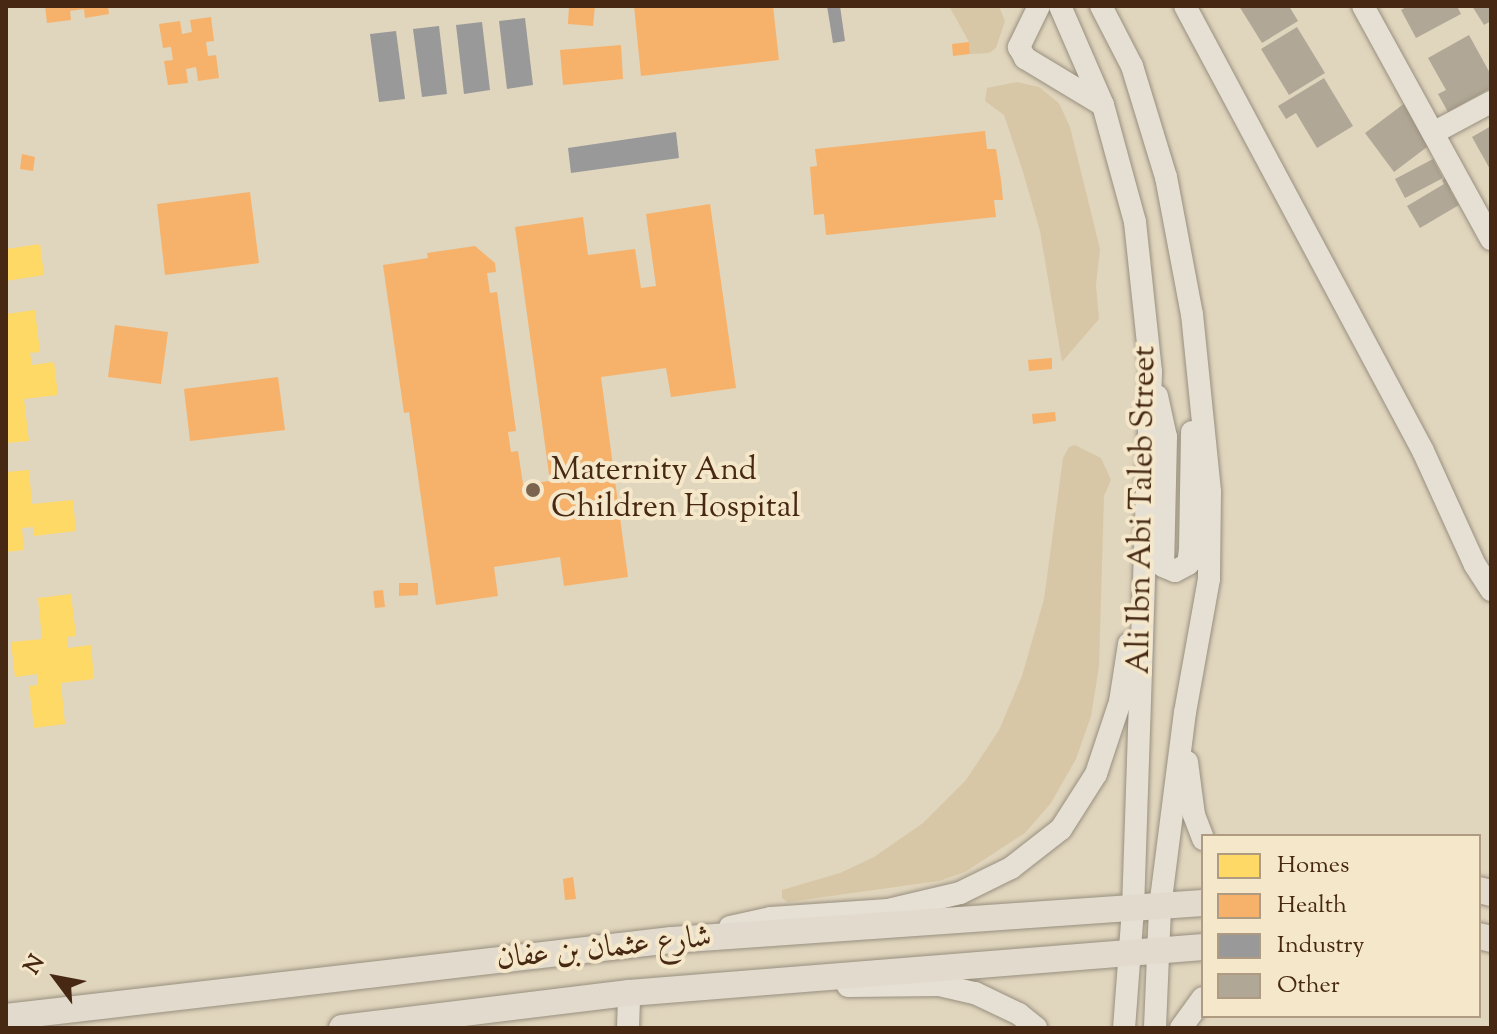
<!DOCTYPE html>
<meta charset="utf-8">
<style>
body{margin:0}
#map{position:relative;width:1497px;height:1034px;overflow:hidden;background:#e0d5bd;font-family:"Sorts Mill Goudy",Amiri,serif}
div>[style]{position:absolute}
[style*='--x']{left:calc(var(--x)*1px);top:calc(var(--y)*1px);width:calc(var(--w)*1px);rotate:calc(var(--a)*1deg)}
.green>*{inset:0;background:#d8c7a6}
.homes>*{inset:0;background:#ffd966}
.health>*{inset:0;background:#f6b26b}
.industry>*{inset:0;background:#999}
.building>*{inset:0;background:#b1a796}
.roads{filter:drop-shadow(0 0 2px #988f7f) drop-shadow(0 0 2px #988f7f)}
.minor>*{height:22px;margin:-11px;padding:0 11px;transform-origin:11px;border-radius:11px;background:#e6e0d4}
.major>*{height:26px;margin:-13px;padding:0 13px;transform-origin:13px;border-radius:13px;background:#e2dbcd}
.dots>*{width:22px;height:22px;translate:-50% -50%;box-sizing:border-box;border:4px solid #f5e7ca;border-radius:50%}
span{translate:-50% -50%;white-space:nowrap;text-align:center;line-height:1.15;-webkit-text-stroke:8px #f5e7ca;paint-order:stroke}
.poi-label{font-size:32px;color:#462813}
.left{translate:0 -50%;text-align:left}
.street-label{font-size:32px;color:#462813}
.frame{position:absolute;inset:0;border:8px solid #462813;pointer-events:none}
.legend{position:absolute;left:1201px;top:834px;width:280px;height:184px;box-sizing:border-box;background:#f5e7ca;border:2px solid #af9b81;margin:0;padding:10px 14px;list-style:none;font-size:24px;color:#462813}
.legend li{display:flex;align-items:center;gap:16px;height:40px}
.legend b{width:40px;border:2px solid #af9b81}
.north{position:absolute;left:16px;top:938px;width:80px;height:80px;-webkit-text-stroke:6px #f5e7ca;paint-order:stroke;rotate:302deg;font-size:22px;font-weight:700;line-height:32px;text-align:center;color:#462813}
.north::after{content:'';display:block;margin:auto;width:28px;height:36px;background:#462813;clip-path:polygon(50% 0,100% 100%,50% 72%,0 100%)}
</style>
<div id="map">
<div class="green">
<i style="clip-path:polygon(949px 6px,999px 6px,1005px 21px,996px 48px,989px 53px,970px 54px,969px 42px)"></i>
<i style="clip-path:polygon(1017px 82px,1039px 87px,1059px 103px,1070px 127px,1100px 249px,1096px 285px,1099px 319px,1062px 362px,1040px 231px,1023px 172px,1004px 115px,985px 101px,987px 88px)"></i>
<i style="clip-path:polygon(1075px 445px,1101px 458px,1111px 480px,1104px 496px,1099px 667px,1091px 716px,1076px 759px,1051px 803px,1025px 833px,965px 872px,939px 881px,788px 902px,782px 898px,782px 890px,840px 873px,874px 857px,923px 823px,966px 780px,999px 730px,1022px 676px,1044px 599px,1063px 458px,1069px 447px)"></i>
</div>
<div class="homes">
<i style="clip-path:polygon(40px 244px,44px 275px,6px 281px,6px 249px)"></i>
<i style="clip-path:polygon(35px 310px,40px 352px,30px 353px,32px 365px,54px 362px,58px 395px,24px 399px,29px 441px,6px 443px,6px 314px)"></i>
<i style="clip-path:polygon(29px 470px,32px 504px,73px 500px,76px 531px,34px 536px,33px 527px,22px 528px,24px 550px,6px 552px,6px 472px)"></i>
<i style="clip-path:polygon(71px 594px,76px 636px,67px 637px,68px 648px,91px 645px,94px 679px,61px 683px,65px 724px,34px 728px,29px 686px,38px 685px,37px 674px,15px 677px,11px 642px,42px 639px,38px 598px)"></i>
</div>
<div class="health">
<i style="clip-path:polygon(45px 6px,108px 6px,109px 14px,85px 18px,84px 9px,70px 11px,71px 20px,47px 23px)"></i>
<i style="clip-path:polygon(569px 6px,595px 6px,593px 26px,568px 24px)"></i>
<i style="clip-path:polygon(634px 6px,773px 6px,779px 60px,641px 76px)"></i>
<i style="clip-path:polygon(211px 17px,214px 41px,206px 42px,208px 56px,216px 55px,219px 78px,198px 81px,196px 67px,186px 69px,188px 83px,168px 85px,164px 61px,173px 60px,171px 47px,163px 48px,159px 24px,180px 21px,182px 34px,192px 32px,190px 20px)"></i>
<i style="clip-path:polygon(969px 42px,970px 54px,953px 56px,952px 44px)"></i>
<i style="clip-path:polygon(621px 45px,623px 79px,563px 85px,560px 50px)"></i>
<i style="clip-path:polygon(985px 131px,987px 149px,996px 149px,1001px 180px,1003px 200px,994px 200px,996px 217px,826px 235px,824px 214px,814px 215px,810px 167px,817px 166px,815px 149px)"></i>
<i style="clip-path:polygon(22px 154px,35px 157px,33px 171px,20px 169px)"></i>
<i style="clip-path:polygon(250px 192px,259px 263px,165px 275px,157px 204px)"></i>
<i style="clip-path:polygon(710px 204px,736px 388px,671px 397px,666px 368px,601px 377px,628px 577px,564px 586px,560px 557px,494px 567px,498px 596px,436px 605px,409px 412px,404px 413px,383px 265px,428px 258px,427px 253px,475px 246px,495px 263px,496px 272px,487px 273px,490px 293px,497px 292px,516px 431px,508px 432px,511px 452px,518px 451px,523px 484px,550px 481px,515px 227px,583px 217px,588px 255px,635px 249px,641px 288px,656px 286px,646px 214px)"></i>
<i style="clip-path:polygon(115px 325px,168px 332px,161px 384px,108px 377px)"></i>
<i style="clip-path:polygon(1052px 358px,1052px 369px,1029px 371px,1028px 360px)"></i>
<i style="clip-path:polygon(278px 377px,285px 430px,190px 441px,184px 389px)"></i>
<i style="clip-path:polygon(1055px 412px,1056px 421px,1033px 424px,1032px 414px)"></i>
<i style="clip-path:polygon(399px 583px,418px 583px,418px 595px,399px 596px)"></i>
<i style="clip-path:polygon(383px 590px,385px 607px,375px 608px,373px 591px)"></i>
<i style="clip-path:polygon(573px 877px,576px 899px,565px 900px,563px 879px)"></i>
</div>
<div class="industry">
<i style="clip-path:polygon(827px 6px,840px 6px,845px 41px,833px 43px)"></i>
<i style="clip-path:polygon(525px 18px,533px 85px,507px 89px,499px 21px)"></i>
<i style="clip-path:polygon(482px 22px,490px 90px,464px 94px,456px 25px)"></i>
<i style="clip-path:polygon(439px 26px,447px 94px,422px 97px,413px 29px)"></i>
<i style="clip-path:polygon(396px 31px,405px 99px,379px 102px,370px 34px)"></i>
<i style="clip-path:polygon(676px 132px,679px 158px,571px 173px,568px 148px)"></i>
</div>
<div class="building">
<i style="clip-path:polygon(1239px 6px,1289px 6px,1298px 21px,1262px 43px)"></i>
<i style="clip-path:polygon(1408px 6px,1457px 6px,1461px 14px,1416px 38px,1401px 10px)"></i>
<i style="clip-path:polygon(1472px 6px,1491px 6px,1491px 21px,1484px 25px)"></i>
<i style="clip-path:polygon(1297px 27px,1325px 73px,1289px 95px,1261px 49px)"></i>
<i style="clip-path:polygon(1469px 35px,1491px 75px,1491px 88px,1448px 112px,1438px 94px,1446px 90px,1428px 58px)"></i>
<i style="clip-path:polygon(1324px 78px,1353px 126px,1317px 148px,1296px 113px,1286px 119px,1278px 106px)"></i>
<i style="clip-path:polygon(1405px 103px,1439px 149px,1432px 154px,1427px 147px,1394px 172px,1365px 133px)"></i>
<i style="clip-path:polygon(1491px 126px,1491px 171px,1472px 137px)"></i>
<i style="clip-path:polygon(1433px 159px,1443px 178px,1405px 198px,1395px 179px)"></i>
<i style="clip-path:polygon(1449px 175px,1456px 186px,1450px 190px,1459px 205px,1420px 228px,1407px 206px,1444px 184px,1442px 180px)"></i>
</div>
<div class="roads">
<div class="minor">
<i style="--x:1039;--y:6;--w:46;--a:116"></i>
<i style="--x:1019;--y:47;--w:13;--a:61"></i>
<i style="--x:1025;--y:58;--w:91;--a:31.1"></i>
<i style="--x:1060;--y:6;--w:108;--a:66.5"></i>
<i style="--x:1103;--y:105;--w:121;--a:74.7"></i>
<i style="--x:1135;--y:222;--w:151;--a:83.9"></i>
<i style="--x:1151;--y:372;--w:537;--a:91.92"></i>
<i style="--x:1133;--y:909;--w:119;--a:94.3"></i>
<i style="--x:1101;--y:6;--w:68;--a:62.7"></i>
<i style="--x:1132;--y:66;--w:116;--a:73"></i>
<i style="--x:1166;--y:177;--w:139;--a:79.3"></i>
<i style="--x:1192;--y:314;--w:179;--a:84.2"></i>
<i style="--x:1210;--y:492;--w:87;--a:90.7"></i>
<i style="--x:1209;--y:579;--w:135;--a:100.2"></i>
<i style="--x:1185;--y:712;--w:198;--a:97.3"></i>
<i style="--x:1160;--y:908;--w:120;--a:92.4"></i>
<i style="--x:1185;--y:6;--w:505;--a:61.86"></i>
<i style="--x:1423;--y:451;--w:125;--a:65.5"></i>
<i style="--x:1475;--y:565;--w:30;--a:57"></i>
<i style="--x:1363;--y:6;--w:266;--a:61.2"></i>
<i style="--x:1433;--y:133;--w:66;--a:-28.1"></i>
<i style="--x:1157;--y:396;--w:42;--a:77.6"></i>
<i style="--x:1166;--y:437;--w:129;--a:91.3"></i>
<i style="--x:1163;--y:566;--w:13;--a:23"></i>
<i style="--x:1175;--y:571;--w:15;--a:-28"></i>
<i style="--x:1188;--y:564;--w:14;--a:-82"></i>
<i style="--x:1190;--y:550;--w:118;--a:-89"></i>
<i style="--x:1187;--y:762;--w:53;--a:82.5"></i>
<i style="--x:1194;--y:815;--w:26;--a:69"></i>
<i style="--x:730;--y:927;--w:42;--a:-12.4"></i>
<i style="--x:771;--y:918;--w:117;--a:-3.9"></i>
<i style="--x:888;--y:910;--w:74;--a:-13.3"></i>
<i style="--x:960;--y:893;--w:57;--a:-26.1"></i>
<i style="--x:1011;--y:868;--w:63;--a:-38"></i>
<i style="--x:1061;--y:829;--w:65;--a:-57.5"></i>
<i style="--x:1096;--y:774;--w:76;--a:-71.6"></i>
<i style="--x:1120;--y:702;--w:59;--a:-81.2"></i>
<i style="--x:848;--y:986;--w:91;--a:-0.6"></i>
<i style="--x:939;--y:985;--w:37;--a:13"></i>
<i style="--x:975;--y:993;--w:49;--a:25.5"></i>
<i style="--x:1019;--y:1014;--w:22;--a:39"></i>
<i style="--x:628;--y:1028;--w:35;--a:-88"></i>
<i style="--x:629;--y:993;--w:17;--a:-3"></i>
<i style="--x:1181;--y:1028;--w:37;--a:-54"></i>
</div>
<div class="major">
<i style="--x:1479;--y:890;--w:12;--a:14"></i>
<i style="--x:1479;--y:936;--w:12;--a:14"></i>
<i style="--x:6;--y:1017;--w:670;--a:-6.6"></i>
<i style="--x:672;--y:940;--w:532;--a:-3.99"></i>
<i style="--x:342;--y:1028;--w:289;--a:-7"></i>
<i style="--x:629;--y:993;--w:576;--a:-4.58"></i>
</div>
</div>
<div class="dots">
<i style="left:533px;top:490px;background:#7c654e"></i>
</div>
<div class="poi-label">
<span class="left" style="left:551px;top:490px">Maternity And<br>Children Hospital</span>
</div>
<div class="street-label">
<span style="left:1143px;top:510px;rotate:-89deg">Ali Ibn Abi Taleb Street</span>
<span style="left:604px;top:949px;rotate:-6deg">شارع عثمان بن عفان</span>
</div>
<div class="frame"></div>
<ul class="legend">
<li><b style="height:22px;background:#ffd966"></b>Homes</li>
<li><b style="height:22px;background:#f6b26b"></b>Health</li>
<li><b style="height:22px;background:#999"></b>Industry</li>
<li><b style="height:22px;background:#b1a796"></b>Other</li>
</ul>
<div class="north">N</div>
</div>
